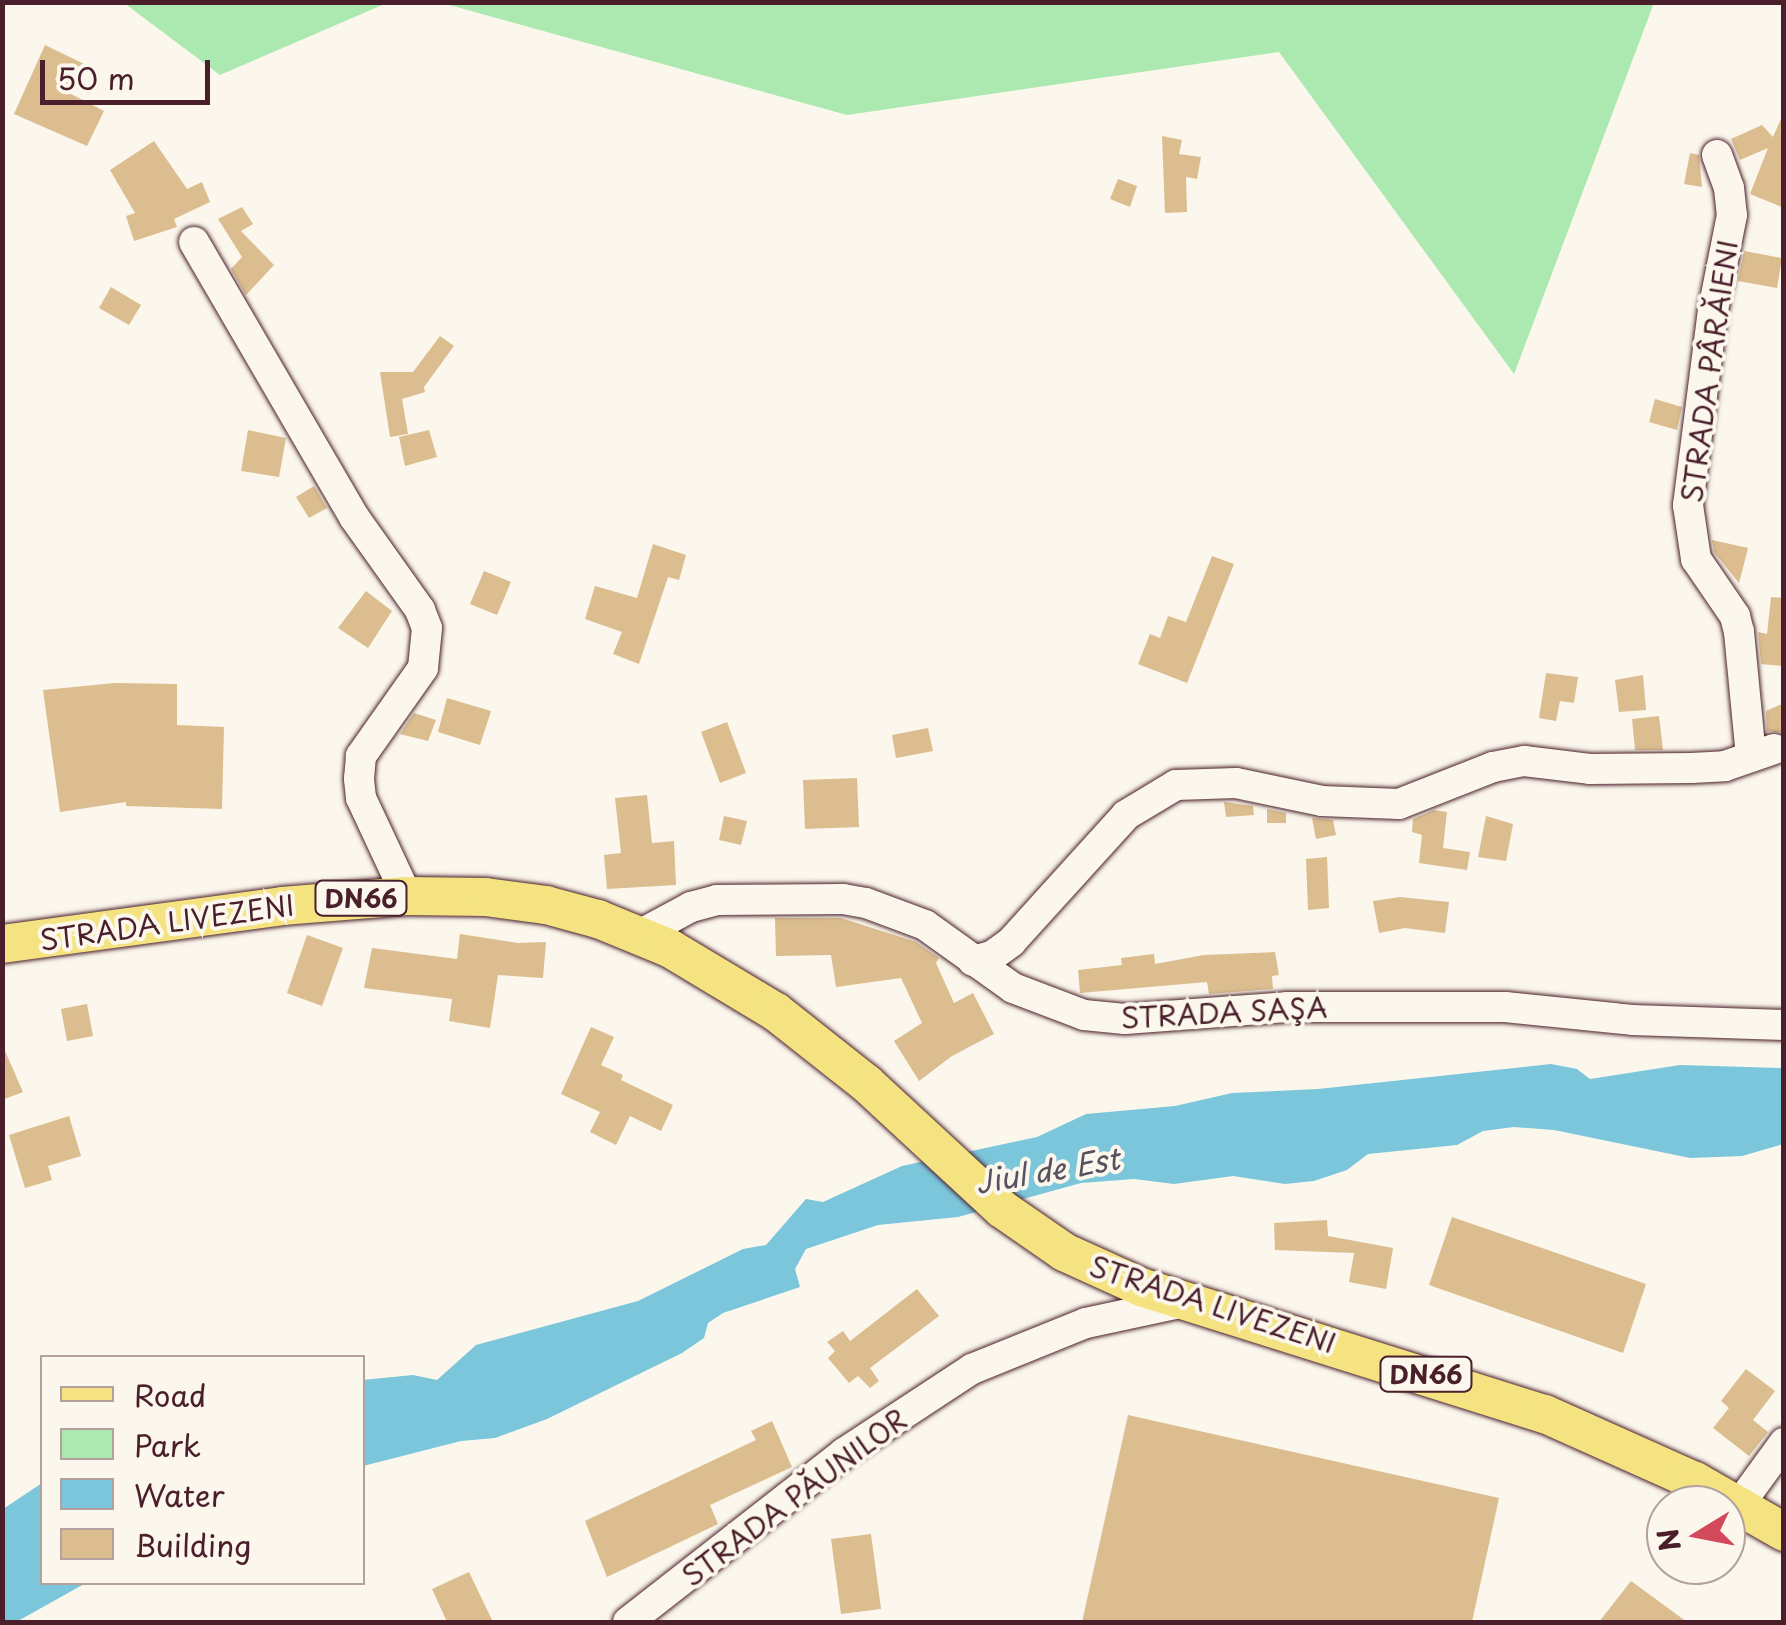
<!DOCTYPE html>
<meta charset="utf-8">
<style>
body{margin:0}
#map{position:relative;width:1786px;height:1625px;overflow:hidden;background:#fbf7ec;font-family:"Playpen Sans",sans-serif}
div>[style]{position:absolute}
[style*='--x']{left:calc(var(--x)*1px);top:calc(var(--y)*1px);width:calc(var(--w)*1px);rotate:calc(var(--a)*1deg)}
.green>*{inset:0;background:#ace9b0}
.water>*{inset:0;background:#7cc6dc}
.building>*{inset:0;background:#dbbd8f}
.roads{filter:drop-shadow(0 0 2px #4a1f2b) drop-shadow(0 0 2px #4a1f2b)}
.minor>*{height:30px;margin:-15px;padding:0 15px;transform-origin:15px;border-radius:15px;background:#fbf7ec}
.major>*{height:38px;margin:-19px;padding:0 19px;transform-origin:19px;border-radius:19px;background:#f5e382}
span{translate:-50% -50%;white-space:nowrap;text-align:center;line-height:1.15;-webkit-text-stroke:8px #fbf7ec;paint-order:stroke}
.shield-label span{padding:2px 8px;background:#fbf7ec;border:2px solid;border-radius:8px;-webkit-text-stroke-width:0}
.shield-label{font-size:25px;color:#4a1f2b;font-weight:700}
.street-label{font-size:28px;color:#4a1f2b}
.water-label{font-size:30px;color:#595160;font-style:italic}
.frame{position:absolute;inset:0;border:5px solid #4a1f2b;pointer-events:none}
.legend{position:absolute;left:40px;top:1355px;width:325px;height:230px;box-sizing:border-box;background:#fbf7ec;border:2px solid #b4a19f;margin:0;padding:12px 18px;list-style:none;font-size:30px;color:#4a1f2b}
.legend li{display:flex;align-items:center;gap:20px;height:50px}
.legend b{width:50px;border:2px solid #b4a19f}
.north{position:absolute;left:1646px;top:1485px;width:100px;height:100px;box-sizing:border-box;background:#fbf7ec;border:2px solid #b4a19f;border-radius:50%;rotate:260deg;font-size:28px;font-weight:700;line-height:40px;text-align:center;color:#4a1f2b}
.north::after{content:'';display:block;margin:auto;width:35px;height:45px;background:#d1495b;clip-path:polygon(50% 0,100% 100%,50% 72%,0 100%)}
.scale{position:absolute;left:40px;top:60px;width:170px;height:45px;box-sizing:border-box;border:5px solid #4a1f2b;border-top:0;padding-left:12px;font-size:30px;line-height:35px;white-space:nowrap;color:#4a1f2b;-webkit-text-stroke:8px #fbf7ec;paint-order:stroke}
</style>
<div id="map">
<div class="green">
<i style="clip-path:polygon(124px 3px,387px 3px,220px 75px)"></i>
<i style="clip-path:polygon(442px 3px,1654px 3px,1514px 374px,1279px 52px,847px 115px)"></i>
</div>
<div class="water">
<i style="clip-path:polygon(1551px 1064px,1577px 1069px,1590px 1079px,1680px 1065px,1783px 1068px,1783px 1144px,1742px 1156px,1690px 1158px,1554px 1130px,1514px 1127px,1483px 1131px,1457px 1145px,1368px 1154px,1347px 1170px,1314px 1181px,1285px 1184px,1233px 1176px,1174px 1184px,1134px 1179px,1081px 1183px,958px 1217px,878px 1225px,806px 1249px,795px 1269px,800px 1287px,723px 1313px,708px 1323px,704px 1338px,682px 1353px,547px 1419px,495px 1438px,461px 1441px,363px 1466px,362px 1380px,413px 1375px,437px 1380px,476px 1345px,638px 1301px,743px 1249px,766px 1245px,806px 1199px,823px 1202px,902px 1166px,1037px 1137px,1086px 1114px,1175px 1106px,1232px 1093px,1318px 1089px)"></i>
<i style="clip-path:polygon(42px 1483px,42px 1582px,86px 1583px,16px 1622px,3px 1622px,3px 1509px)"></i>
</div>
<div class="building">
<i style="clip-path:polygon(45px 45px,84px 64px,69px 93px,104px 111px,87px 146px,14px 114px)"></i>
<i style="clip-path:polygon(1784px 112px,1784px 208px,1750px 194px,1768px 148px,1740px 160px,1731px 139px,1762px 125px,1773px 137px)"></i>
<i style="clip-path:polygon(1162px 136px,1182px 140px,1179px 154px,1201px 157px,1197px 179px,1186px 177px,1187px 212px,1165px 213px)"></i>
<i style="clip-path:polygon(154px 141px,187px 189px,202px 182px,210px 202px,174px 219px,177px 227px,134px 241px,126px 216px,135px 213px,110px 170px)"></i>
<i style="clip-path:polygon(1690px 153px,1699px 155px,1702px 187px,1684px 184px)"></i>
<i style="clip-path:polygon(1118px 179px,1137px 186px,1130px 207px,1110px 199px)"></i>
<i style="clip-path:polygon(242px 207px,253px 224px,241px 231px,274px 265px,246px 295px,231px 269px,242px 257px,218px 219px)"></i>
<i style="clip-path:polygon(1744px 251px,1782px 258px,1777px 288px,1738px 281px)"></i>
<i style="clip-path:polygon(111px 287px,141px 305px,129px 325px,99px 308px)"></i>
<i style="clip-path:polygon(440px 336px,454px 346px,424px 387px,425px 392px,402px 399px,408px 434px,390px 437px,380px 372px,413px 372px)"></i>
<i style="clip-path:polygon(1655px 399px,1682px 407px,1677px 430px,1649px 422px)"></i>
<i style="clip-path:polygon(248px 430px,286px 438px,279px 477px,241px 471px)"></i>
<i style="clip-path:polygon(429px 430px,437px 457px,405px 466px,399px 437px)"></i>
<i style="clip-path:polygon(314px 486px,327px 508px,309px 518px,296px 497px)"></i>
<i style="clip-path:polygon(1712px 540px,1748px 548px,1739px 583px,1714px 552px)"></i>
<i style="clip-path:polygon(653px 544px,686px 555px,679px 580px,668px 577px,639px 664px,613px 654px,622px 632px,585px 619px,595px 586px,637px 598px)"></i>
<i style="clip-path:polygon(1212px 556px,1234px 564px,1187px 683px,1138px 664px,1150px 634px,1160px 638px,1168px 616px,1186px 622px)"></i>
<i style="clip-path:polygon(484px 571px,511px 582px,497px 615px,470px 604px)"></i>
<i style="clip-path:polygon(366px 591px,392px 611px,368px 648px,338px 628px)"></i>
<i style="clip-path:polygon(1771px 597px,1784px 598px,1784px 666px,1761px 664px,1758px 632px,1767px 634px)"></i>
<i style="clip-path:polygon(1546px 673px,1578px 677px,1574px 703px,1560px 701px,1556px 721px,1539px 718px)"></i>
<i style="clip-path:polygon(1643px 675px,1646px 710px,1619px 712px,1615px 680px)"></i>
<i style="clip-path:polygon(115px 683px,177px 684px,177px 725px,224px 727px,222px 809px,126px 806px,126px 802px,60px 812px,43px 690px)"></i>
<i style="clip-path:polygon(447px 698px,491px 711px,480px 745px,438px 732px)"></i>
<i style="clip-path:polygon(1784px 703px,1784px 733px,1767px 731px,1766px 711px)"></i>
<i style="clip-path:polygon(414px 713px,436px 720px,428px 741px,400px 734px)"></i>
<i style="clip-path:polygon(1659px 716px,1663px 750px,1635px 750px,1632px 719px)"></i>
<i style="clip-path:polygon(727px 722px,746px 773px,720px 783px,701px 732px)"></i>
<i style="clip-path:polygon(928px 728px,933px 751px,896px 758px,892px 735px)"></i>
<i style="clip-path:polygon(857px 778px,859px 827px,805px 829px,803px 780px)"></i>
<i style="clip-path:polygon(647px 795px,652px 843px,674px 841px,676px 885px,607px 889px,604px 855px,621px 853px,615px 798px)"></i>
<i style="clip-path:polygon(1224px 802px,1253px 806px,1254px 815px,1226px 817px)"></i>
<i style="clip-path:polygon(1267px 809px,1286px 813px,1286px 823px,1267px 823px)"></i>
<i style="clip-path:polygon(1434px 810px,1447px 812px,1443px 848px,1470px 852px,1467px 870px,1419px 863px,1422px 835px,1412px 832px,1413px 819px)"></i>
<i style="clip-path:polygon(724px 816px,747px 821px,741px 845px,719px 840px)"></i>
<i style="clip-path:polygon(1486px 816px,1513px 824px,1506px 861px,1478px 857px)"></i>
<i style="clip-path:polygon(1312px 818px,1333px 820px,1336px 835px,1316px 839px)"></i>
<i style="clip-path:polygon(1327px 857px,1329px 908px,1308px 910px,1306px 859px)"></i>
<i style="clip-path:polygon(1400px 897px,1449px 902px,1445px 933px,1405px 928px,1379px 933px,1373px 901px)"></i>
<i style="clip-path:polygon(775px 918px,841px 918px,916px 942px,939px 958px,936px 963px,954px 1003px,973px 993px,994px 1034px,952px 1056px,919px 1081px,894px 1041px,922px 1023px,901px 978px,836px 987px,831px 955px,776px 956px)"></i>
<i style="clip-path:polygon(460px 934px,518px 943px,546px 942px,543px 978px,498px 975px,490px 1028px,449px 1021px,452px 999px,364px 988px,372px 948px,457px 959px)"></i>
<i style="clip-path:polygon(307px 935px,343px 948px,322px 1006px,287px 993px)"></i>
<i style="clip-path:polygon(1275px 952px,1279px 975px,1272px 976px,1273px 989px,1209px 994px,1207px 982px,1080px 993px,1078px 970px,1122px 965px,1121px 958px,1154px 954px,1155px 964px,1204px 955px)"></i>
<i style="clip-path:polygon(87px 1004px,93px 1036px,67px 1041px,61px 1009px)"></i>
<i style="clip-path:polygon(591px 1027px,614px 1037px,601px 1065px,623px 1075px,621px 1080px,673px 1105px,661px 1131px,630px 1116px,616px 1145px,590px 1132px,600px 1112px,561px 1094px)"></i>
<i style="clip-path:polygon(2px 1044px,23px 1092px,2px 1100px)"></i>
<i style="clip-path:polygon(69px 1116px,81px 1156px,48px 1166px,52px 1180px,25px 1188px,9px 1135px)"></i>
<i style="clip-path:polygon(1452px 1217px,1646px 1284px,1623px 1353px,1429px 1285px)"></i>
<i style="clip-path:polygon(1327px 1220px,1328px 1236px,1393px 1248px,1386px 1289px,1349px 1282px,1354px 1253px,1275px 1250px,1274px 1223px)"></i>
<i style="clip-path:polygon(917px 1289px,939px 1316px,870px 1368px,879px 1381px,870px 1388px,858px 1376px,849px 1383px,828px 1358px,835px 1351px,827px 1342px,843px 1331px,850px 1341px)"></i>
<i style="clip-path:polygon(1746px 1369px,1775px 1391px,1753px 1420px,1768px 1432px,1749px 1456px,1713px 1428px,1729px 1408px,1721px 1401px)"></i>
<i style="clip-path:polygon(1128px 1415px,1499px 1498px,1472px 1622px,1082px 1622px)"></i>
<i style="clip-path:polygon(772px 1421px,792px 1467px,710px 1505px,718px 1524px,607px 1577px,585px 1521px,756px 1440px,751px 1431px)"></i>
<i style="clip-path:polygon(871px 1534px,881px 1609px,841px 1614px,831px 1539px)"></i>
<i style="clip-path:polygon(469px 1572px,493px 1622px,447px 1622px,432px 1589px)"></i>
<i style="clip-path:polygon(1631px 1581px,1687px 1622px,1599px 1622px)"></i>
</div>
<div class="roads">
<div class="minor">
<i style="--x:1717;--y:155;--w:35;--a:70"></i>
<i style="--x:1729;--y:188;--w:27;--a:84"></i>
<i style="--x:1732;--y:215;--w:97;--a:101.3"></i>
<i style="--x:1713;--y:310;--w:197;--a:97.3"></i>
<i style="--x:1688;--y:505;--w:55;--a:81.6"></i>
<i style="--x:1696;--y:559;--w:69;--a:55.6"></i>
<i style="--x:1735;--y:616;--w:16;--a:76"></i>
<i style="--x:1739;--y:632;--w:125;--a:84.5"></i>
<i style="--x:194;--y:242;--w:318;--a:59.8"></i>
<i style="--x:354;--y:517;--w:114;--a:54.6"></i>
<i style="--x:420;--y:610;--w:19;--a:69"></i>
<i style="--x:427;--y:628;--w:40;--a:95.7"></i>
<i style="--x:423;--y:668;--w:108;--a:125.2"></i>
<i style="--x:361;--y:756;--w:23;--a:95"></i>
<i style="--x:359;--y:779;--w:19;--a:84"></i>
<i style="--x:361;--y:798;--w:108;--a:64.9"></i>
<i style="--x:641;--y:934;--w:57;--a:-28.4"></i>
<i style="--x:691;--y:907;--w:27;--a:-15"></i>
<i style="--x:717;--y:900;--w:126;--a:-0.5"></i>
<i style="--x:843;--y:899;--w:23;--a:10"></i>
<i style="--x:866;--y:903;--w:63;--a:20.4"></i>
<i style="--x:925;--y:925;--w:108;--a:35.6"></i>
<i style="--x:1013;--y:988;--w:76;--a:20.8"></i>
<i style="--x:1084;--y:1015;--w:41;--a:5.6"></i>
<i style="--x:1125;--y:1019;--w:162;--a:-4.2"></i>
<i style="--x:1287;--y:1007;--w:218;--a:0"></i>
<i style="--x:1505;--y:1007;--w:128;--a:5.8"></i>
<i style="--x:1632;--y:1020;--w:152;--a:1.9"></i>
<i style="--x:973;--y:961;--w:20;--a:-15"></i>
<i style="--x:992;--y:956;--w:24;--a:-36"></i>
<i style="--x:1011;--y:942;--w:171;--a:-47.8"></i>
<i style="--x:1126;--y:815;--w:58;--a:-31"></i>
<i style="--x:1176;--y:785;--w:60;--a:-1.9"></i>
<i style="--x:1236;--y:783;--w:88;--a:11.8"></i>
<i style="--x:1322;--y:801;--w:77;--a:2.2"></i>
<i style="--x:1399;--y:804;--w:101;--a:-21.5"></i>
<i style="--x:1493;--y:767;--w:32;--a:-11"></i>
<i style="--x:1524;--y:761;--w:66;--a:6.9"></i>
<i style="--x:1590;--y:769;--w:101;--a:-0.6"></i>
<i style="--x:1691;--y:768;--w:34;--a:-3"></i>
<i style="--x:1725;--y:766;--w:52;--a:-19.1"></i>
<i style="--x:1739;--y:1505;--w:77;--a:-54"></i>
<i style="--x:628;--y:1622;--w:274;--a:-38"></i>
<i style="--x:844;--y:1453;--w:153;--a:-33.3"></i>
<i style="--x:972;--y:1369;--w:123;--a:-22"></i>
<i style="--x:1086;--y:1323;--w:105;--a:-12.1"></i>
</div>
<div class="major">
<i style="--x:2;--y:944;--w:283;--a:-7.7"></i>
<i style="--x:282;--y:906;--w:125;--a:-4.6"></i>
<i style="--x:407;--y:896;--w:78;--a:0.7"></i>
<i style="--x:485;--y:897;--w:62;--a:7.5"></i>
<i style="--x:546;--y:905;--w:54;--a:15.1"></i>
<i style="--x:598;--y:919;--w:79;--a:22.3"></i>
<i style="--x:671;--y:949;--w:122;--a:31"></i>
<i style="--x:776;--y:1012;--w:115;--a:38.3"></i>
<i style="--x:866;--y:1083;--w:185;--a:42.8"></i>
<i style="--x:1002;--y:1209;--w:75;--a:34.7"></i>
<i style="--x:1064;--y:1252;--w:85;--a:24.4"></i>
<i style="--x:1141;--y:1287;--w:423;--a:17.5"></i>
<i style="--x:1545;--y:1414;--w:164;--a:24.1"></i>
<i style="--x:1695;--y:1481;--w:103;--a:29.8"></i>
</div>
</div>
<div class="shield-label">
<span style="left:361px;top:898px">DN66</span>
<span style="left:1426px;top:1374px">DN66</span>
</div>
<div class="street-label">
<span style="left:1709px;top:371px;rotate:-82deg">STRADA PÂRĂIENI</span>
<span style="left:167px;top:922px;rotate:-8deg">STRADA LIVEZENI</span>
<span style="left:1224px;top:1012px;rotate:-3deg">STRADA SAŞA</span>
<span style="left:1213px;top:1304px;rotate:18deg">STRADA LIVEZENI</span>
<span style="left:794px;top:1497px;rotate:-37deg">STRADA PĂUNILOR</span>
</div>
<div class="water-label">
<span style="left:1047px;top:1170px;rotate:-10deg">Jiul de Est</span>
</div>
<div class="frame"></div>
<ul class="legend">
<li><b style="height:12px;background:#f5e382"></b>Road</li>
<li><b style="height:28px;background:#ace9b0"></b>Park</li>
<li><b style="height:28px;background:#7cc6dc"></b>Water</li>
<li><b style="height:28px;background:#dbbd8f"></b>Building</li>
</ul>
<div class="north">N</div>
<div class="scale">50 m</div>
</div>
